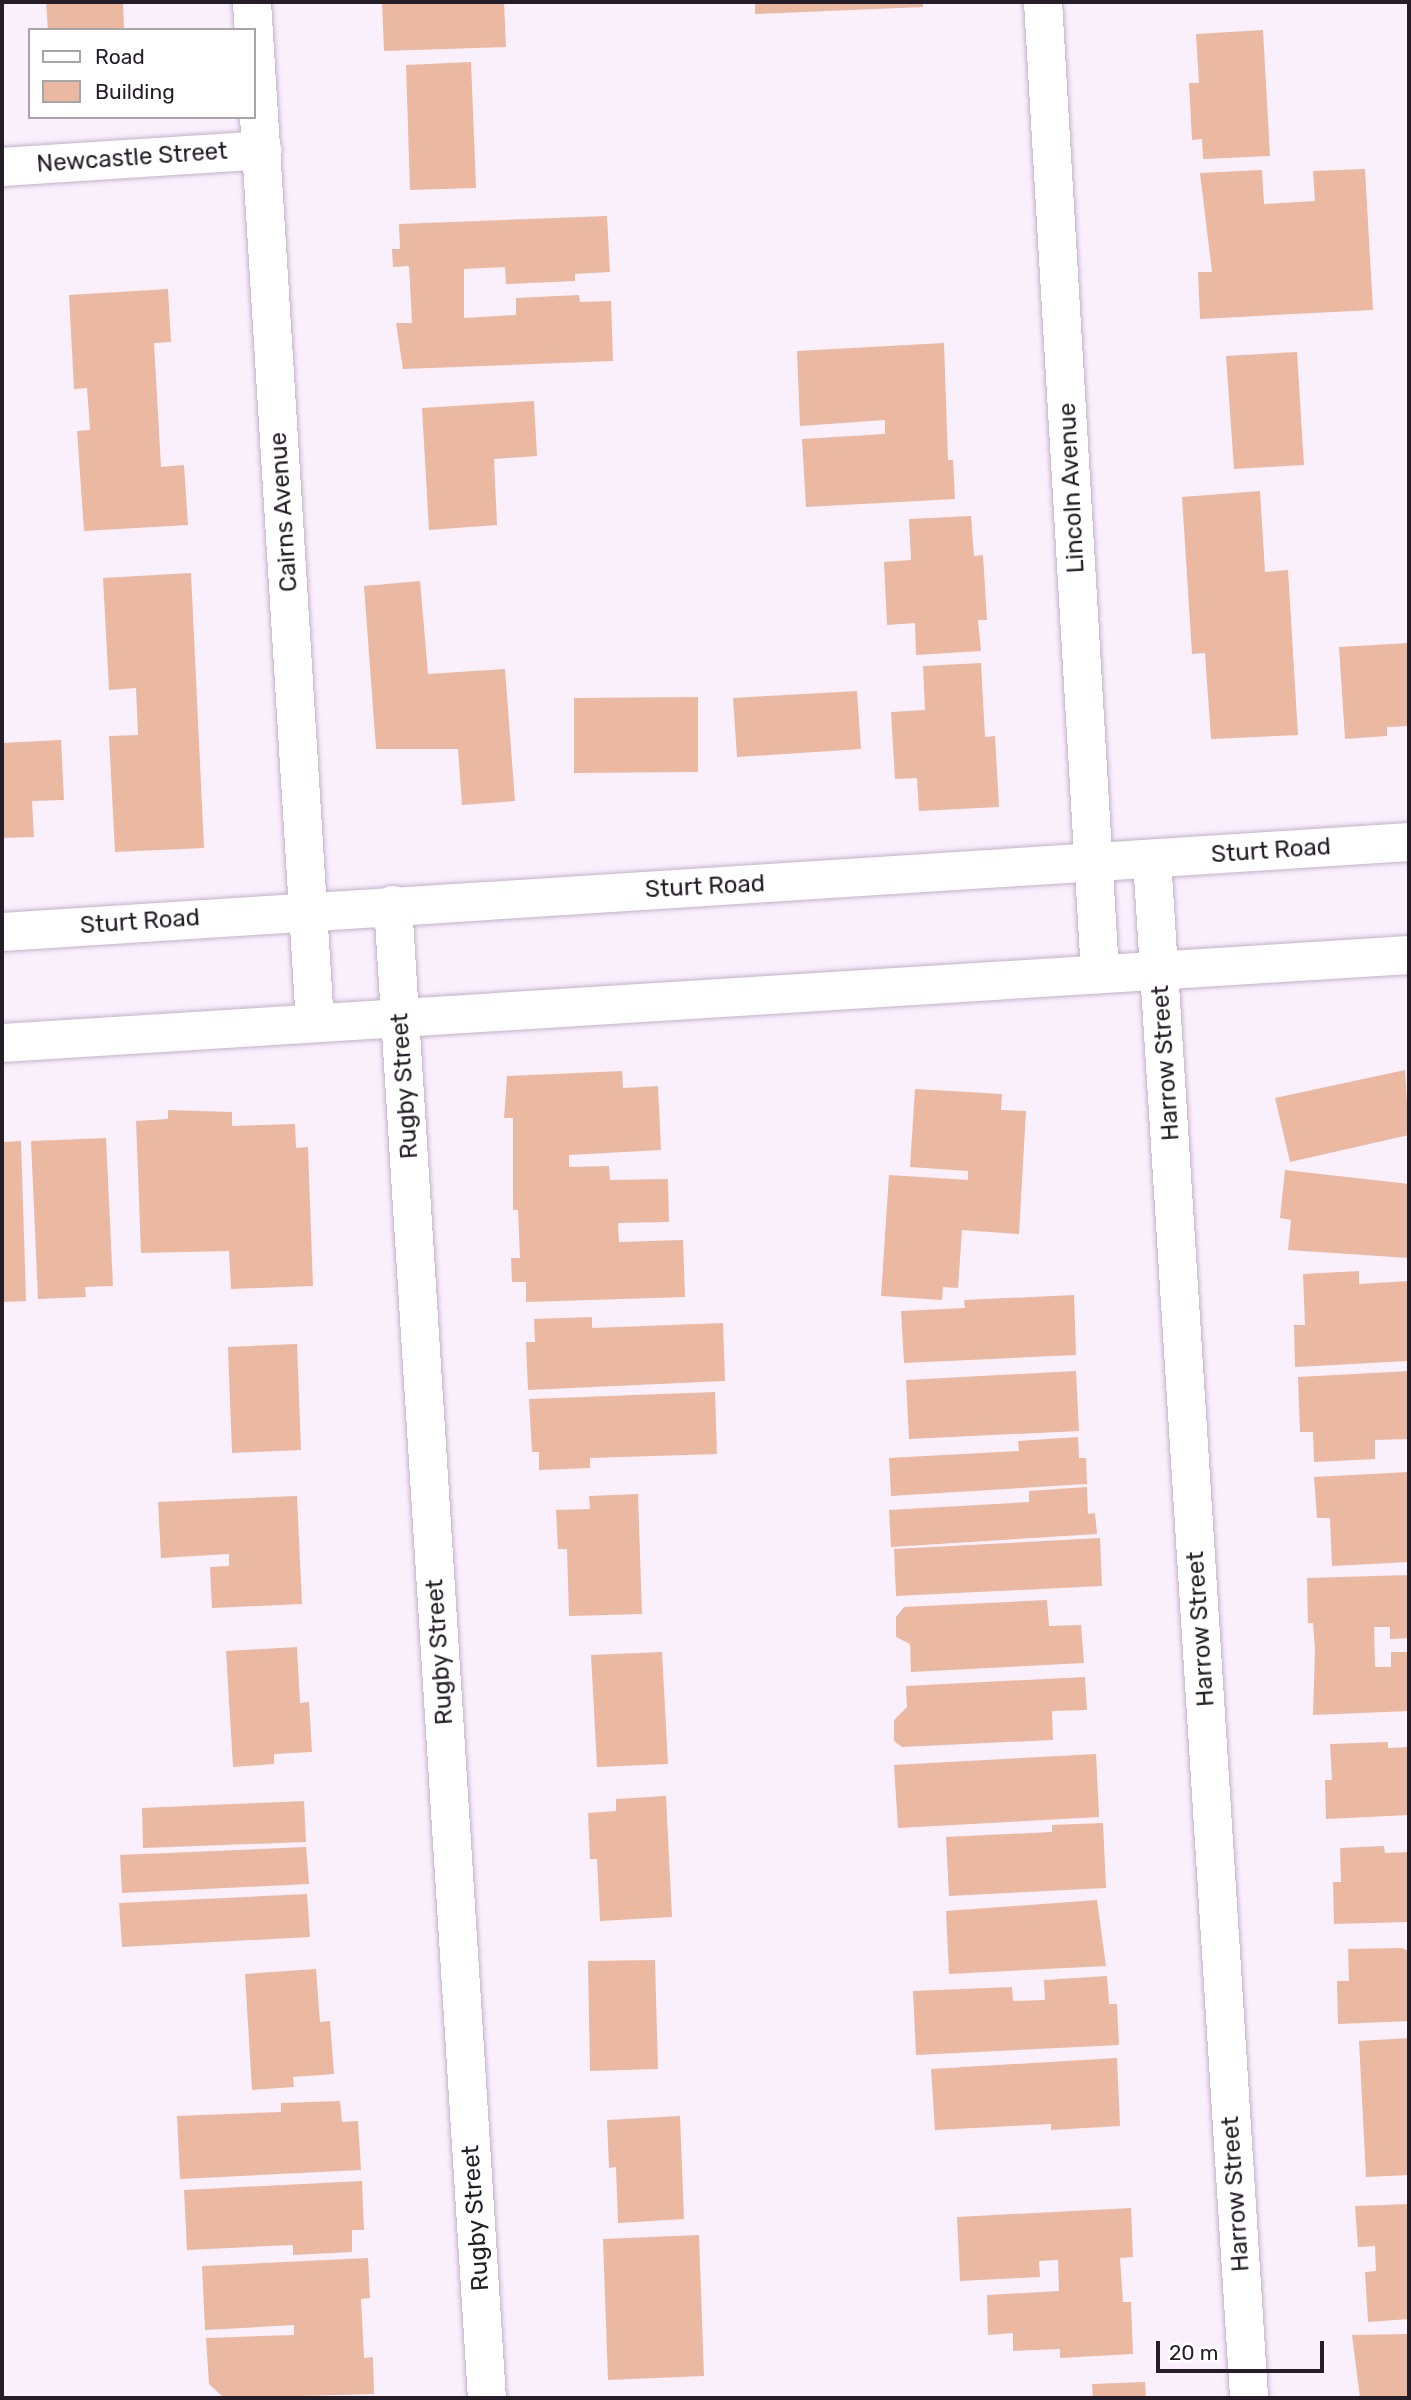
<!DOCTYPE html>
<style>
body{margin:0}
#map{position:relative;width:1411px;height:2400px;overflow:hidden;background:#f9f0fc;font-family:Rubik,sans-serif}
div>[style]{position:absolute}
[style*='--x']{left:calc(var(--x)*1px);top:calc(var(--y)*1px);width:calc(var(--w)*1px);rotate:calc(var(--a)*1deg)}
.building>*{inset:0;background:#ebb9a2}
.roads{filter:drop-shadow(0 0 2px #c5afcc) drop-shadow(0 0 2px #c5afcc)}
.minor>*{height:38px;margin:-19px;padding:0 19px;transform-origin:19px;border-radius:19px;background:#fff}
.secondary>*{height:38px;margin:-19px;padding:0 19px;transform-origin:19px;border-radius:19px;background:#fff}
span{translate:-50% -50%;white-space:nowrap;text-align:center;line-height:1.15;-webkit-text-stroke:5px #fff;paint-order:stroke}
.street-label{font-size:24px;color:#251d27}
.frame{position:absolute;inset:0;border:4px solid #251d27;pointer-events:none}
.legend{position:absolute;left:28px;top:28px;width:228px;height:91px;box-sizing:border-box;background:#fff;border:2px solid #a8a5a9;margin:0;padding:9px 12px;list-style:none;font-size:21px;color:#251d27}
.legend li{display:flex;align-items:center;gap:14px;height:35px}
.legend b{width:35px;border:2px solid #a8a5a9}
.scale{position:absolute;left:1156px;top:2341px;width:168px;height:32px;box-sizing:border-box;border:4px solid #251d27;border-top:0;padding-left:9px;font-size:21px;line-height:24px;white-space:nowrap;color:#251d27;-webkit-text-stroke:5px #fff;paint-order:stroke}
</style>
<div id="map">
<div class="building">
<i style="clip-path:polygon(46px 2px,123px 2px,124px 30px,48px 30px)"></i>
<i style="clip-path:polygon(382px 2px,504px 2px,506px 47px,384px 51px)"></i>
<i style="clip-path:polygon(755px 2px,923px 2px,923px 7px,755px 14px)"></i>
<i style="clip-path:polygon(1263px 30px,1270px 156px,1203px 159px,1202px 139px,1192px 140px,1189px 83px,1199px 83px,1196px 34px)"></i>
<i style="clip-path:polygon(471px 62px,476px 188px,410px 190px,406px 65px)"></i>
<i style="clip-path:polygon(1365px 169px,1373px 310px,1200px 319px,1198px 272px,1212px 272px,1200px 173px,1262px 170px,1264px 204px,1315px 201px,1313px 171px)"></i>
<i style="clip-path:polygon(607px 216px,610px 272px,575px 274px,575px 281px,506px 284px,505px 267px,464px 269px,464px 318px,516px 315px,516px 298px,579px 295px,580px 302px,611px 301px,613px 361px,403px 369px,396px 323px,412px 323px,409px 266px,393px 267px,392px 249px,400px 249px,399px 224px)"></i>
<i style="clip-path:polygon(168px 289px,171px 342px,154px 343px,161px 467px,184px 465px,188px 525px,84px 531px,77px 431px,90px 430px,87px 388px,74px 389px,69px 295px)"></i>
<i style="clip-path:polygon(944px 343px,948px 460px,953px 460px,955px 499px,806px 507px,802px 439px,885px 434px,885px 420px,800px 426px,797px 351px)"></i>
<i style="clip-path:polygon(1297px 352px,1304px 465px,1234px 469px,1226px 356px)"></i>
<i style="clip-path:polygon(534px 401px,537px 456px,494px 459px,497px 525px,429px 530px,422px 408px)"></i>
<i style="clip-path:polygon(1260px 491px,1265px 572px,1288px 570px,1298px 735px,1211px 739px,1205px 653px,1192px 654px,1182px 497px)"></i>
<i style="clip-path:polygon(971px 516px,974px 556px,983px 555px,987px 620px,978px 620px,981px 651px,916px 655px,915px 623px,887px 625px,884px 562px,911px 560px,909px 519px)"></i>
<i style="clip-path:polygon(191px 573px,204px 848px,115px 852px,109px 736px,138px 735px,136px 688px,109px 690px,103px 578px)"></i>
<i style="clip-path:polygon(420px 581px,428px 674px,505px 669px,515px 801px,462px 805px,458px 749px,376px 749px,364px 586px)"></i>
<i style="clip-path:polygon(1409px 643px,1409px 726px,1387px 727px,1387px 736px,1345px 739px,1339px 647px)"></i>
<i style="clip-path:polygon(981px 663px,985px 737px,995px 736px,999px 807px,919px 811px,917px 778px,895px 779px,891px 712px,925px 710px,923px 666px)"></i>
<i style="clip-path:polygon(857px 691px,861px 749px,737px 757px,733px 698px)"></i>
<i style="clip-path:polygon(698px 697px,698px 772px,574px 773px,574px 698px)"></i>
<i style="clip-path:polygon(61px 740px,64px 800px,32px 801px,34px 837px,2px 838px,2px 743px)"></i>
<i style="clip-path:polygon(1405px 1070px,1409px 1135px,1290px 1162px,1275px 1098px)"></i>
<i style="clip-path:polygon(622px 1071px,623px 1088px,658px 1086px,661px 1150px,569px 1155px,569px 1167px,609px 1166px,610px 1180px,668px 1179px,669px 1222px,618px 1223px,619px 1242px,683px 1240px,685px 1297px,526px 1302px,526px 1282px,512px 1282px,511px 1258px,520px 1258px,518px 1210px,513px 1210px,513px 1118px,504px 1118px,507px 1076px)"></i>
<i style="clip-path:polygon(915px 1089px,1002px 1094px,1001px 1110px,1026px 1111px,1019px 1234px,962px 1230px,958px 1288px,943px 1287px,942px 1300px,881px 1296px,889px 1175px,968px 1180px,968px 1171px,910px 1167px)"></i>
<i style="clip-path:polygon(168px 1110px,232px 1112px,232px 1126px,295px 1124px,296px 1148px,308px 1147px,313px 1286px,231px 1289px,229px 1251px,141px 1253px,136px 1121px,168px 1119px)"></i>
<i style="clip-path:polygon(106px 1138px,113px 1286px,85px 1287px,86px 1297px,38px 1299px,31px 1141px)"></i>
<i style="clip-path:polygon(21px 1141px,26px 1301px,2px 1302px,2px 1142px)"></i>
<i style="clip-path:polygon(1285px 1170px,1409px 1184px,1409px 1258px,1288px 1250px,1291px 1220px,1280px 1218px)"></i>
<i style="clip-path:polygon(1359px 1271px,1359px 1284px,1409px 1281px,1409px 1361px,1295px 1367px,1294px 1325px,1305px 1325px,1303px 1274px)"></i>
<i style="clip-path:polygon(1074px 1295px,1076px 1355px,904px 1363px,901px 1311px,965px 1308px,964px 1300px)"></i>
<i style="clip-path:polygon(592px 1317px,592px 1328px,723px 1323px,725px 1381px,528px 1390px,526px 1342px,535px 1342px,534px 1319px)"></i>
<i style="clip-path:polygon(297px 1344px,301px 1450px,232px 1453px,228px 1347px)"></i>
<i style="clip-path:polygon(1076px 1371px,1079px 1431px,909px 1439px,906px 1380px)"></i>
<i style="clip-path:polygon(1409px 1371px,1409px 1439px,1375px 1440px,1375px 1459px,1314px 1462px,1313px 1432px,1300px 1432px,1298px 1377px)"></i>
<i style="clip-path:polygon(715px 1392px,717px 1454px,590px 1458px,590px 1468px,539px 1470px,539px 1452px,532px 1452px,529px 1399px)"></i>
<i style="clip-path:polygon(1078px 1437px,1079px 1458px,1086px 1458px,1087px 1484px,891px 1496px,889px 1458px,1019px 1451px,1018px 1441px)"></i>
<i style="clip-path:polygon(1409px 1472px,1409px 1562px,1332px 1566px,1330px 1518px,1317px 1518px,1314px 1477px)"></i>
<i style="clip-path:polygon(1087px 1487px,1088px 1514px,1095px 1513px,1097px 1534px,891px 1547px,889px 1510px,1029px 1502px,1029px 1491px)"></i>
<i style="clip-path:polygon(638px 1494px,642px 1614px,569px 1616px,567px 1549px,558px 1549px,556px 1510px,590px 1509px,589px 1496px)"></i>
<i style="clip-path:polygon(297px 1496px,302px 1604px,212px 1608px,210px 1567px,229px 1566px,229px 1554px,161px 1558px,158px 1502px)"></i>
<i style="clip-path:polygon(1100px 1538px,1102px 1586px,896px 1596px,894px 1549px)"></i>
<i style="clip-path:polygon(1409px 1575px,1409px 1638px,1390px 1639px,1390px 1627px,1374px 1627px,1375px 1667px,1391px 1667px,1391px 1652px,1409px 1652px,1409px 1711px,1313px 1715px,1315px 1650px,1313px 1623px,1308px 1623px,1307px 1578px)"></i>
<i style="clip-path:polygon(1047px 1600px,1049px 1626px,1081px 1625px,1084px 1663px,911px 1672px,910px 1644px,896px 1637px,896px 1617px,904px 1607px)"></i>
<i style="clip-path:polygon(297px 1647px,300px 1703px,309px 1702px,312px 1752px,274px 1754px,274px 1764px,233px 1767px,226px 1651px)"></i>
<i style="clip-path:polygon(662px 1652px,668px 1764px,597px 1767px,591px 1655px)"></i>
<i style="clip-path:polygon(1085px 1677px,1087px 1710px,1052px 1711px,1053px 1740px,902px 1747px,894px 1741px,894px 1720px,907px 1707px,906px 1686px)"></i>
<i style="clip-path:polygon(1388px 1742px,1388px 1748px,1409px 1747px,1409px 1815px,1326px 1819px,1325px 1780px,1332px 1780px,1330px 1744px)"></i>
<i style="clip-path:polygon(1096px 1754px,1099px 1817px,898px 1828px,894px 1765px)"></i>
<i style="clip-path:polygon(666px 1796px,672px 1917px,600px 1921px,597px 1859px,590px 1859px,588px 1813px,616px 1811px,616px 1799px)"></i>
<i style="clip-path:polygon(304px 1801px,306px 1842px,143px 1848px,142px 1808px)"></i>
<i style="clip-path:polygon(1103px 1823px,1106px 1888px,949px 1896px,946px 1837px,1052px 1832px,1052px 1825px)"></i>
<i style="clip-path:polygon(1384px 1846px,1385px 1853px,1409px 1852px,1409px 1922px,1334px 1924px,1333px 1882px,1341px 1882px,1340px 1848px)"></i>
<i style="clip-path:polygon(306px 1847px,309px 1884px,122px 1893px,120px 1855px)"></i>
<i style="clip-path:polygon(307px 1894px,310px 1937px,122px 1947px,119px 1903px)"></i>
<i style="clip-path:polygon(1097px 1900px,1106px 1966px,949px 1974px,946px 1911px)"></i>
<i style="clip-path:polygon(1401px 1948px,1409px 1951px,1409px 2021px,1338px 2024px,1337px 1981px,1349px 1981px,1348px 1949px)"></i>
<i style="clip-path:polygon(655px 1960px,658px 2069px,590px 2071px,588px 1961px)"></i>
<i style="clip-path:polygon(316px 1969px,320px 2022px,330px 2021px,334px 2074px,293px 2077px,294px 2087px,252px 2090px,245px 1974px)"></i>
<i style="clip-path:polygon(1107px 1976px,1109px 2004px,1117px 2004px,1119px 2045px,916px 2055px,913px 1991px,1012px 1987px,1013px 2001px,1045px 2000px,1044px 1980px)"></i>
<i style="clip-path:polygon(1409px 2038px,1409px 2175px,1366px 2177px,1359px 2041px)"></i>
<i style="clip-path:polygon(1117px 2058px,1120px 2126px,1051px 2130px,1051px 2124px,935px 2130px,931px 2069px)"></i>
<i style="clip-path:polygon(340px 2101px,342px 2122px,358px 2121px,361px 2170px,180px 2179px,177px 2116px,281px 2112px,281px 2103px)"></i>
<i style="clip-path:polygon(680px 2116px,684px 2219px,618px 2223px,616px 2167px,609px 2168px,607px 2120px)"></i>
<i style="clip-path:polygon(362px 2181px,364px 2230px,352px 2230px,352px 2252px,293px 2255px,293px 2245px,187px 2250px,184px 2190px)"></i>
<i style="clip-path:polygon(1409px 2204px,1409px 2319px,1368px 2322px,1365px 2272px,1376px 2271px,1375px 2246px,1358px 2247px,1355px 2206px)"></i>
<i style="clip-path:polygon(1131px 2208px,1133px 2257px,1120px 2258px,1123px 2302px,1131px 2302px,1133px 2354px,1060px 2358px,1060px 2349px,1013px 2351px,1013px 2333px,988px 2335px,987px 2295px,1059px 2291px,1058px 2260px,1039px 2261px,1040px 2277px,960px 2281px,957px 2217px)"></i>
<i style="clip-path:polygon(699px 2235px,704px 2376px,608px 2380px,603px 2239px)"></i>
<i style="clip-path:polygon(368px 2258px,370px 2298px,361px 2299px,364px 2358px,373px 2357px,374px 2394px,224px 2398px,209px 2384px,206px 2338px,294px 2335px,294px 2325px,205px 2330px,202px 2266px)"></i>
<i style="clip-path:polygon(1409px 2334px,1409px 2398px,1360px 2398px,1352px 2335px)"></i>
<i style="clip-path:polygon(1145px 2382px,1146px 2398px,1093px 2398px,1092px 2384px)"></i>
</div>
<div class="roads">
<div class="minor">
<i style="--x:252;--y:2;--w:1022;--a:86.47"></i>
<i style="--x:1043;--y:2;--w:974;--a:86.64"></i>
<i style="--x:2;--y:167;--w:261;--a:-3.7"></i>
<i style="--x:1152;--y:859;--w:1542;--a:86.39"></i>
<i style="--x:393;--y:905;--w:1496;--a:86.4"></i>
</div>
<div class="secondary">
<i style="--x:2;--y:932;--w:1410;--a:-3.66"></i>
<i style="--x:2;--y:1043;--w:1410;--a:-3.58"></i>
</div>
</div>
<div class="street-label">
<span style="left:132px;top:158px;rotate:-4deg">Newcastle Street</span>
<span style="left:1072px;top:488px;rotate:-93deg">Lincoln Avenue</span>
<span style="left:284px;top:512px;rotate:-94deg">Cairns Avenue</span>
<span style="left:1271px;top:851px;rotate:-4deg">Sturt Road</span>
<span style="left:705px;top:887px;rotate:-3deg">Sturt Road</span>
<span style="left:140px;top:922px;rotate:-4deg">Sturt Road</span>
<span style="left:1166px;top:1063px;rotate:-94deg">Harrow Street</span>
<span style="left:405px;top:1086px;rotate:-94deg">Rugby Street</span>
<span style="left:1201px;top:1629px;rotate:-94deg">Harrow Street</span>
<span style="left:440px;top:1652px;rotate:-94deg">Rugby Street</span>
<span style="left:1236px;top:2194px;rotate:-94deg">Harrow Street</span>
<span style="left:476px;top:2218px;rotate:-94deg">Rugby Street</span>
</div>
<div class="frame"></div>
<ul class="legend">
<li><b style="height:9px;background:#fff"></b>Road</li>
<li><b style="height:19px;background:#ebb9a2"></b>Building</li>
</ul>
<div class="scale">20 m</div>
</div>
